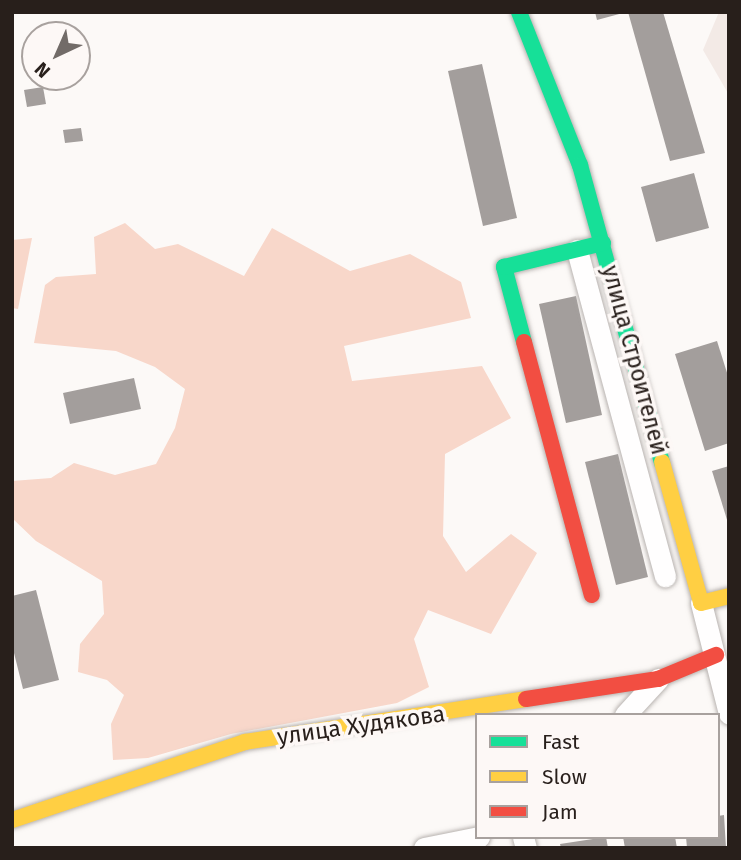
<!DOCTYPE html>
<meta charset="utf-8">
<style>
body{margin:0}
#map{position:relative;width:741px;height:860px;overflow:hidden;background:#fcf9f7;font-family:"Fira Sans",sans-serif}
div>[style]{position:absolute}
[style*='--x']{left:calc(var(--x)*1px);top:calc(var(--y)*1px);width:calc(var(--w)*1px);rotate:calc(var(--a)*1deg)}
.built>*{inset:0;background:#f3eae6}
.green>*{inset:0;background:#f8d7ca}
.building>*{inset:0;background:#a39e9c}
.roads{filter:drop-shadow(0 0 2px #b8b3b0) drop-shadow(0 0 2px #b8b3b0)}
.street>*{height:21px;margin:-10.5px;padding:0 10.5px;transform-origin:10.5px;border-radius:10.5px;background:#fffefe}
.fast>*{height:16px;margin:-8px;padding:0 8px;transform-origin:8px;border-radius:8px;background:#16e098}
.slow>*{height:16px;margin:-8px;padding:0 8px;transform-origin:8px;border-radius:8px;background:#ffcf43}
.jam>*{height:16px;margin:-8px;padding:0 8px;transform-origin:8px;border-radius:8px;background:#f24e42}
span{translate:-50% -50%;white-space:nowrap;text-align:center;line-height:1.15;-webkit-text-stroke:7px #fdf8f6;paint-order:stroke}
.street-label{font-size:23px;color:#281f1b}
.frame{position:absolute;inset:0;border:14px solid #281f1b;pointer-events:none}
.legend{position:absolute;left:475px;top:713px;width:245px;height:126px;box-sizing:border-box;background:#fdf8f6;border:2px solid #a8a19e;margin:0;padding:9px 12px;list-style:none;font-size:21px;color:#281f1b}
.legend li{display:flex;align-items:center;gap:14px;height:35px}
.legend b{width:35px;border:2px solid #a8a19e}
.north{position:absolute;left:21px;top:21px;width:70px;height:70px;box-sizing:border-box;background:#fdf8f6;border:2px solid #a8a19e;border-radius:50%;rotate:224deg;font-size:19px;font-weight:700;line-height:28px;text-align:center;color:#281f1b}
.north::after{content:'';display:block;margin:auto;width:24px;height:32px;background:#726b68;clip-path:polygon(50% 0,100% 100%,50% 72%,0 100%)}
</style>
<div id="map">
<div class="built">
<i style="clip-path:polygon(719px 12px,729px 12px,729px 95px,703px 50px)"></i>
</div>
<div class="green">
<i style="clip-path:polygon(125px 223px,155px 249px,178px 244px,244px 276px,272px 228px,350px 271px,410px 254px,461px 282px,471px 318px,344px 346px,352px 381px,482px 366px,511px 418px,445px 454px,443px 536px,466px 572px,511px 534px,537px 553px,491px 634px,428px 610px,414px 639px,429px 687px,397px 703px,231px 734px,148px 758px,113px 760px,111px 724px,124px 695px,107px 680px,78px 672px,80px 644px,104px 614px,102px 581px,36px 541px,12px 518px,12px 481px,51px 478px,74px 463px,115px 475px,156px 464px,175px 428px,185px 389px,155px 367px,116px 351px,34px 343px,45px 285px,56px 277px,96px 274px,94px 237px)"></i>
<i style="clip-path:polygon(32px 238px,18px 309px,12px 308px,12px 240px)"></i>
</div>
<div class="building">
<i style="clip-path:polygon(595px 12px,623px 12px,623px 13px,597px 20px)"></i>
<i style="clip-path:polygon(628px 12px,663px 12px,705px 153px,670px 161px)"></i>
<i style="clip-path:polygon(482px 64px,517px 218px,483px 226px,448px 71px)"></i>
<i style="clip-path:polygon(43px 87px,46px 104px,27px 107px,24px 90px)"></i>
<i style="clip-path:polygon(81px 128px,83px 141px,65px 143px,63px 130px)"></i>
<i style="clip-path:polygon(694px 173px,709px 228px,656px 242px,641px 187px)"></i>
<i style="clip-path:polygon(576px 296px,602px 415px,566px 423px,539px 304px)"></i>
<i style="clip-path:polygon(717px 341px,729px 379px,729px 443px,705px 451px,675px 354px)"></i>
<i style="clip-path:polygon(134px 378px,141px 409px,70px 424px,63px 393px)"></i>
<i style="clip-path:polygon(618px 454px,648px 577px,616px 585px,585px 462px)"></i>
<i style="clip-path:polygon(729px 466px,729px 523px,728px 523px,712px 471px)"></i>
<i style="clip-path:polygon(36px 590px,59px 680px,23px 689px,12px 645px,12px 596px)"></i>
<i style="clip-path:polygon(724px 815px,726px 848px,687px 848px,686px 837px,718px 837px,718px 816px)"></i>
<i style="clip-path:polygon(606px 837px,608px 848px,561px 848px,560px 844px)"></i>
<i style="clip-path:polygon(623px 837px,675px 837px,677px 848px,625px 848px)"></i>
</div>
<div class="roads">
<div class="street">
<i style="--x:577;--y:250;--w:338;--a:74.9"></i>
<i style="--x:701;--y:603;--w:114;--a:75.8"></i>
<i style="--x:625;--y:715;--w:49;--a:-47.5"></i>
<i style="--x:523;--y:837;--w:11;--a:75"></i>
<i style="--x:424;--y:848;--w:56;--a:-11.3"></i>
</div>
<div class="fast">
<i style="--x:519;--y:12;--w:165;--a:68.3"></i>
<i style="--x:580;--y:165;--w:308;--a:74.6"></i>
<i style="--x:524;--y:342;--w:78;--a:-104.9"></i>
<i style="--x:504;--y:267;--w:102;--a:-13.6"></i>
</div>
<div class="slow">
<i style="--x:662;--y:462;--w:146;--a:74.5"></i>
<i style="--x:701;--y:603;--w:29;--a:-14"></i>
<i style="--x:12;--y:820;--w:246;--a:-18.5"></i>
<i style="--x:245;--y:742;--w:284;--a:-8.7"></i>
</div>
<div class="jam">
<i style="--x:524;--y:342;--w:262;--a:75"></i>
<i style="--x:526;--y:699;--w:134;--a:-8.6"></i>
<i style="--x:658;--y:679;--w:63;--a:-22.5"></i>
</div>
</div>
<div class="street-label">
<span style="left:635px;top:360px;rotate:75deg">улица Строителей</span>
<span style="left:361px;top:725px;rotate:-8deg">улица Худякова</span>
</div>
<div class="frame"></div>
<ul class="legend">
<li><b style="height:9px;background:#16e098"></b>Fast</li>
<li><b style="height:9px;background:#ffcf43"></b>Slow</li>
<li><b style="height:9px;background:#f24e42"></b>Jam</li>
</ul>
<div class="north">N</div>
</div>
